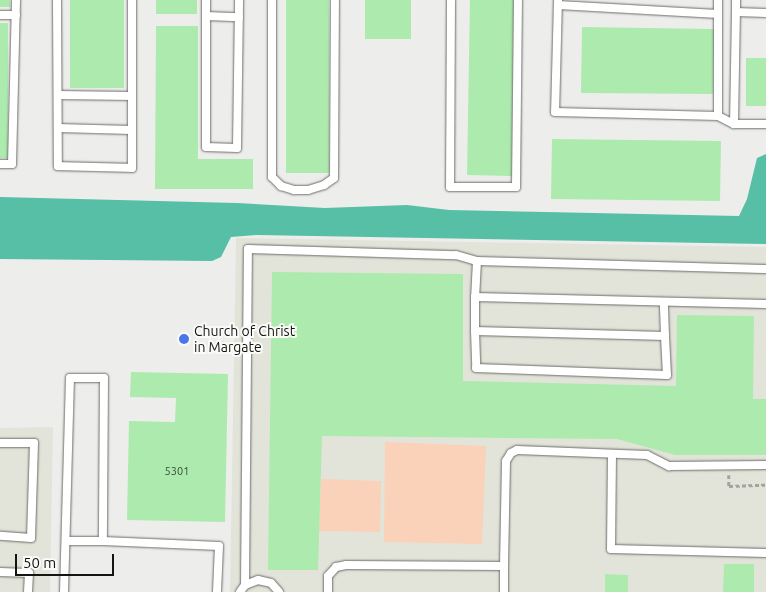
<!DOCTYPE html>
<style>
body{margin:0}
#map{position:relative;width:766px;height:592px;overflow:hidden;background:#edeeeb;font-family:Ubuntu,sans-serif}
div>[style]{position:absolute}
[style*='--x']{left:calc(var(--x)*1px);top:calc(var(--y)*1px);width:calc(var(--w)*1px);rotate:calc(var(--a)*1deg)}
.built>*{inset:0;background:#e2e4d9}
.green>*{inset:0;background:#f9d2b9}
.water>*{inset:0;background:#56bfa6}
.building>*{inset:0;background:#acebad}
.path>*{height:2.5px;margin-top:-1.25px;transform-origin:0;background:repeating-linear-gradient(90deg,#a3a4a2 0 4px,transparent 0 6.5px)}
.roads{filter:drop-shadow(0 0 1px #6c6c6a) drop-shadow(0 0 1px #6c6c6a)}
.service>*{height:8px;margin:-4px;padding:0 4px;transform-origin:4px;border-radius:4px;background:#fff}
.dots>*{width:14px;height:14px;translate:-50% -50%;box-sizing:border-box;border:2px solid #fafbf8;border-radius:50%}
span{translate:-50% -50%;white-space:nowrap;text-align:center;line-height:1.15;-webkit-text-stroke:4px #fafbf8;paint-order:stroke}
.number-label{font-size:11px;color:#3a4a3a}
.number-label span{-webkit-text-stroke-width:0}
.poi-label{font-size:14px;color:#141413}
.left{translate:0 -50%;text-align:left}
.scale{position:absolute;left:15px;top:554px;width:99px;height:22px;box-sizing:border-box;border:2px solid #141413;border-top:0;padding-left:6px;font-size:15px;line-height:18px;white-space:nowrap;color:#141413;-webkit-text-stroke:4px #fafbf8;paint-order:stroke}
</style>
<div id="map">
<div class="built">
<i style="clip-path:polygon(236px 238px,766px 247px,766px 592px,230px 592px)"></i>
<i style="clip-path:polygon(53px 427px,50px 592px,0 592px,0 428px)"></i>
</div>
<div class="green">
<i style="clip-path:polygon(385px 442px,486px 446px,482px 544px,384px 542px)"></i>
<i style="clip-path:polygon(321px 479px,381px 481px,380px 532px,319px 531px)"></i>
</div>
<div class="water">
<i style="clip-path:polygon(766px 154px,766px 244px,257px 235px,231px 237px,221px 257px,212px 261px,0 259px,0 197px,237px 203px,325px 208px,407px 205px,449px 210px,739px 216px,747px 199px,757px 158px)"></i>
</div>
<div class="building">
<i style="clip-path:polygon(0 0,10px 0,10px 7px,0 7px)"></i>
<i style="clip-path:polygon(70px 0,124px 0,124px 88px,70px 88px)"></i>
<i style="clip-path:polygon(156px 0,197px 0,197px 14px,156px 14px)"></i>
<i style="clip-path:polygon(286px 0,329px 0,329px 173px,286px 173px)"></i>
<i style="clip-path:polygon(365px 0,411px 0,411px 39px,365px 39px)"></i>
<i style="clip-path:polygon(470px 0,515px 0,513px 176px,467px 175px)"></i>
<i style="clip-path:polygon(0 23px,8px 23px,8px 158px,0 158px)"></i>
<i style="clip-path:polygon(156px 26px,198px 26px,198px 159px,253px 159px,253px 189px,155px 189px)"></i>
<i style="clip-path:polygon(582px 27px,714px 29px,713px 94px,581px 93px)"></i>
<i style="clip-path:polygon(746px 58px,766px 58px,766px 106px,746px 106px)"></i>
<i style="clip-path:polygon(552px 139px,721px 141px,720px 201px,551px 199px)"></i>
<i style="clip-path:polygon(272px 272px,463px 274px,463px 381px,676px 386px,677px 315px,754px 316px,753px 399px,766px 399px,766px 455px,675px 455px,617px 439px,322px 436px,318px 570px,268px 570px)"></i>
<i style="clip-path:polygon(131px 372px,228px 374px,225px 522px,127px 520px,129px 421px,175px 422px,176px 398px,130px 397px)"></i>
<i style="clip-path:polygon(724px 564px,754px 564px,754px 592px,723px 592px)"></i>
<i style="clip-path:polygon(605px 574px,628px 575px,628px 592px,605px 592px)"></i>
</div>
<div class="path">
<i style="--x:729;--y:475;--w:11;--a:90"></i>
<i style="--x:729;--y:486;--w:36;--a:-2"></i>
</div>
<div class="roads">
<div class="service">
<i style="--x:57;--y:0;--w:166;--a:89.7"></i>
<i style="--x:58;--y:166;--w:74;--a:1.5"></i>
<i style="--x:132;--y:168;--w:168;--a:-90"></i>
<i style="--x:206;--y:0;--w:147;--a:90"></i>
<i style="--x:206;--y:147;--w:31;--a:2"></i>
<i style="--x:237;--y:148;--w:148;--a:-89.2"></i>
<i style="--x:272;--y:0;--w:177;--a:90"></i>
<i style="--x:272;--y:177;--w:13;--a:45"></i>
<i style="--x:281;--y:186;--w:14;--a:17"></i>
<i style="--x:294;--y:190;--w:14;--a:0"></i>
<i style="--x:308;--y:190;--w:17;--a:-17"></i>
<i style="--x:324;--y:185;--w:12;--a:-35"></i>
<i style="--x:334;--y:178;--w:178;--a:-89.7"></i>
<i style="--x:451;--y:0;--w:187;--a:90.3"></i>
<i style="--x:450;--y:187;--w:66;--a:0"></i>
<i style="--x:516;--y:187;--w:187;--a:-89.4"></i>
<i style="--x:558;--y:0;--w:112;--a:91.5"></i>
<i style="--x:555;--y:112;--w:163;--a:1.4"></i>
<i style="--x:718;--y:116;--w:18;--a:27"></i>
<i style="--x:734;--y:124;--w:32;--a:0"></i>
<i style="--x:736;--y:0;--w:12;--a:90"></i>
<i style="--x:558;--y:5;--w:160;--a:3.2"></i>
<i style="--x:718;--y:14;--w:102;--a:90"></i>
<i style="--x:718;--y:14;--w:14;--a:-90"></i>
<i style="--x:0;--y:15;--w:16;--a:0"></i>
<i style="--x:206;--y:16;--w:33;--a:2"></i>
<i style="--x:58;--y:95;--w:74;--a:0.8"></i>
<i style="--x:734;--y:124;--w:112;--a:-89"></i>
<i style="--x:736;--y:12;--w:30;--a:2"></i>
<i style="--x:58;--y:128;--w:73;--a:1.6"></i>
<i style="--x:0;--y:164;--w:12;--a:0"></i>
<i style="--x:12;--y:164;--w:164;--a:-88.6"></i>
<i style="--x:477;--y:261;--w:36;--a:93"></i>
<i style="--x:475;--y:297;--w:291;--a:1.4"></i>
<i style="--x:475;--y:297;--w:34;--a:90"></i>
<i style="--x:475;--y:331;--w:190;--a:1.5"></i>
<i style="--x:665;--y:336;--w:34;--a:-92"></i>
<i style="--x:475;--y:331;--w:37;--a:88"></i>
<i style="--x:476;--y:368;--w:191;--a:2.1"></i>
<i style="--x:667;--y:375;--w:39;--a:-93"></i>
<i style="--x:0;--y:443;--w:34;--a:0"></i>
<i style="--x:34;--y:443;--w:95;--a:91.8"></i>
<i style="--x:31;--y:538;--w:31;--a:-176"></i>
<i style="--x:612;--y:454;--w:95;--a:90.6"></i>
<i style="--x:611;--y:549;--w:155;--a:1.5"></i>
<i style="--x:66;--y:541;--w:37;--a:0"></i>
<i style="--x:504;--y:566;--w:26;--a:90"></i>
<i style="--x:0;--y:572;--w:29;--a:2"></i>
<i style="--x:29;--y:573;--w:19;--a:93"></i>
<i style="--x:245;--y:585;--w:336;--a:-89.5"></i>
<i style="--x:248;--y:249;--w:208;--a:1.7"></i>
<i style="--x:456;--y:255;--w:22;--a:16"></i>
<i style="--x:477;--y:261;--w:289;--a:1.6"></i>
<i style="--x:64;--y:592;--w:214;--a:-88.4"></i>
<i style="--x:70;--y:378;--w:34;--a:0"></i>
<i style="--x:104;--y:378;--w:163;--a:90.4"></i>
<i style="--x:103;--y:541;--w:116;--a:2.5"></i>
<i style="--x:219;--y:546;--w:46;--a:92.5"></i>
<i style="--x:240;--y:592;--w:9;--a:-54"></i>
<i style="--x:245;--y:585;--w:14;--a:-21"></i>
<i style="--x:258;--y:580;--w:13;--a:13"></i>
<i style="--x:271;--y:583;--w:12;--a:48"></i>
<i style="--x:328;--y:592;--w:16;--a:-90"></i>
<i style="--x:328;--y:576;--w:12;--a:-48"></i>
<i style="--x:336;--y:567;--w:10;--a:-11"></i>
<i style="--x:346;--y:565;--w:158;--a:0.4"></i>
<i style="--x:504;--y:566;--w:105;--a:-88.9"></i>
<i style="--x:506;--y:461;--w:9;--a:-58"></i>
<i style="--x:511;--y:453;--w:7;--a:-27"></i>
<i style="--x:517;--y:450;--w:130;--a:2.2"></i>
<i style="--x:647;--y:455;--w:25;--a:27"></i>
<i style="--x:669;--y:466;--w:97;--a:-0.6"></i>
</div>
</div>
<div class="dots">
<i style="left:184px;top:339px;background:#4b76e9"></i>
</div>
<div class="number-label">
<span style="left:177px;top:471px">5301</span>
</div>
<div class="poi-label">
<span class="left" style="left:194px;top:339px">Church of Christ<br>in Margate</span>
</div>
<div class="scale">50 m</div>
</div>
